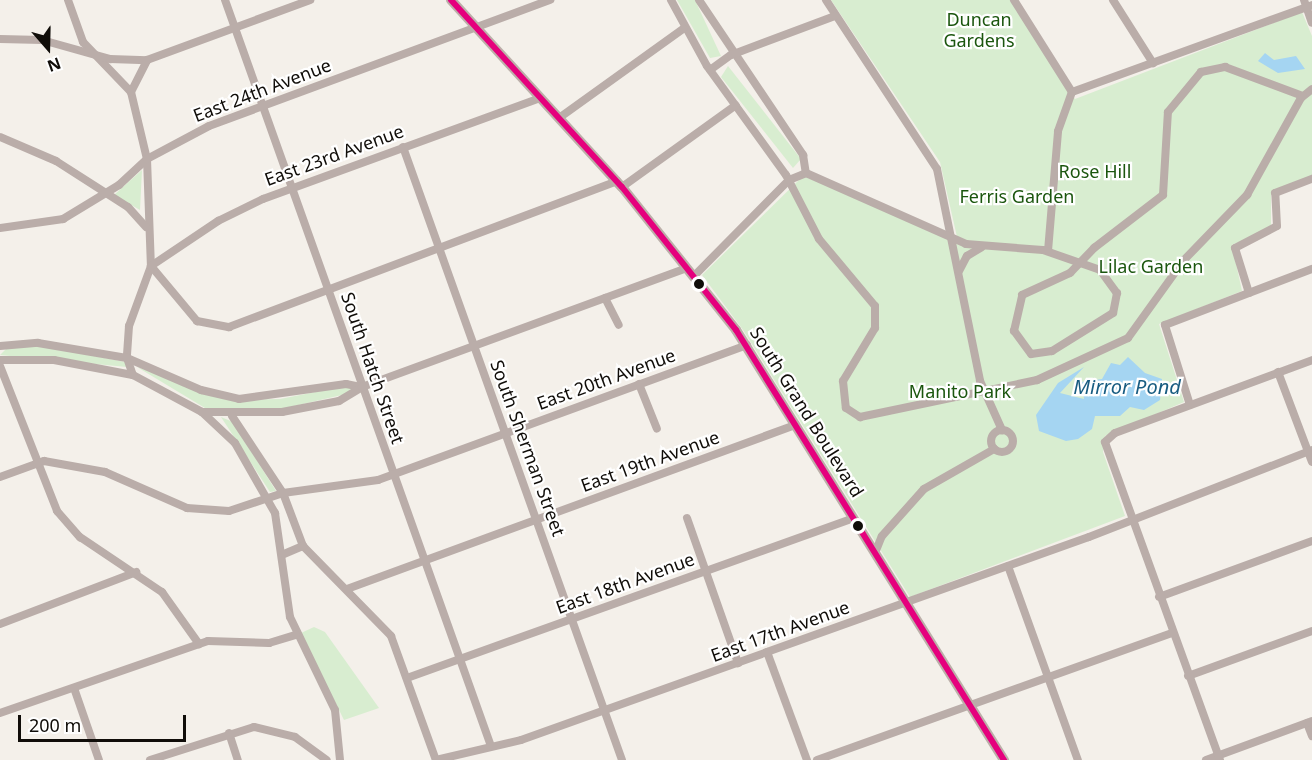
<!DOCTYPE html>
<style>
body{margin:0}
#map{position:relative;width:1312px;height:760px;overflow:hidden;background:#f4f0ea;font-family:"Noto Sans",sans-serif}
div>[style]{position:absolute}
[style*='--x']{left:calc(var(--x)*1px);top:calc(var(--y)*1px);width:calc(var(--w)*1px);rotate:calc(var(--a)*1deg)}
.green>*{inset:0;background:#d8edd0}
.water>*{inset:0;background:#a5d5f2}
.minor>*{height:8px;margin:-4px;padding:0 4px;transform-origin:4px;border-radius:4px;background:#baada9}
.minor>.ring{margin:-4px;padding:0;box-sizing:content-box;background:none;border:8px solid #baada9;border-radius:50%}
.major>*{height:10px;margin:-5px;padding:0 5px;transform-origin:5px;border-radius:5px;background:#bcafa9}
.minor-bridge>*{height:8px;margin:-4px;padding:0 4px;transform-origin:4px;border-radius:4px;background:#baada9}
.bus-1>*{height:6px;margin:-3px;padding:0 3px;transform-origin:3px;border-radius:3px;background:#e5007d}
.dots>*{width:16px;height:16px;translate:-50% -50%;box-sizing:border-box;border:3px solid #fff;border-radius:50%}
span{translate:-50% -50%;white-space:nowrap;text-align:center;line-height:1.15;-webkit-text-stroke:4.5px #fff;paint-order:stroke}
.park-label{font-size:18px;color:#1b560e}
.street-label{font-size:18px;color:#100d09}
.water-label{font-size:20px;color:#185c81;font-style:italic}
.north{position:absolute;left:18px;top:18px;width:60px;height:60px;-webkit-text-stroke:4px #fff;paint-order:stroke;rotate:160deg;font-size:16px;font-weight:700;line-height:24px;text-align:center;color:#100d09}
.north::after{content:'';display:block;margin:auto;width:21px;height:27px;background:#100d09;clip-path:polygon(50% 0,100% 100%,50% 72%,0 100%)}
.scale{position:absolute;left:18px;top:715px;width:168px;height:27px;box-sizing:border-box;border:3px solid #100d09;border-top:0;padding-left:8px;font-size:18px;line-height:21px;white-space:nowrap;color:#100d09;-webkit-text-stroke:4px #fff;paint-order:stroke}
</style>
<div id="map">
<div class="green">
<i style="clip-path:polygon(677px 0,695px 0,721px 56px,710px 58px)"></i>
<i style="clip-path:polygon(831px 0,1011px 0,1075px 99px,1302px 12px,1312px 36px,1312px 176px,1271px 192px,1271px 228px,1232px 245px,1242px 291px,1159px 324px,1184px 402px,1105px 436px,1103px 452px,1125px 516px,910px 597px,743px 330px,702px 275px,803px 176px,957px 237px,940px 162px)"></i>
<i style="clip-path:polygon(728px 66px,801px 159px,793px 168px,721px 77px)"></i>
<i style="clip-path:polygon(142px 170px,140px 210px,114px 195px)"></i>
<i style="clip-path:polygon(10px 345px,54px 348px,125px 362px,127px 367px,0 355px)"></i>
<i style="clip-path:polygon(137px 367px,238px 400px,280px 399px,351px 385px,355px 392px,281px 409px,205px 408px)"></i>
<i style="clip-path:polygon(221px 417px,233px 422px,276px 491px,270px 492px)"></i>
<i style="clip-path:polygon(314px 627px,325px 632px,379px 708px,344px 720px,301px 633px)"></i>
</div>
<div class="water">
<i style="clip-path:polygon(1265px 53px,1274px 60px,1296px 56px,1305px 69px,1278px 73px,1258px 61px)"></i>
<i style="clip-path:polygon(1128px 357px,1145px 373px,1162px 379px,1160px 400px,1144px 410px,1130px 407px,1120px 416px,1095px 416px,1092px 429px,1078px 439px,1066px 441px,1039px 431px,1036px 415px,1058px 383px,1084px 367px,1060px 393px,1084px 399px,1082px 382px,1102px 379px,1111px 363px,1120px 365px)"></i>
</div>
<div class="minor">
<i style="--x:68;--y:0;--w:45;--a:70.3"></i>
<i style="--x:83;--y:42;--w:69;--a:46.2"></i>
<i style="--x:131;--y:92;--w:69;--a:76.6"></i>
<i style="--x:147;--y:159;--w:107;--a:87.9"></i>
<i style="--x:151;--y:266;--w:64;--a:110.1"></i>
<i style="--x:129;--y:326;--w:32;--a:94"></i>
<i style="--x:127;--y:358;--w:18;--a:71"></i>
<i style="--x:225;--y:0;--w:792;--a:70.38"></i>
<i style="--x:671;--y:0;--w:75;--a:61.4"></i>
<i style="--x:707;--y:66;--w:135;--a:54.1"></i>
<i style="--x:786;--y:175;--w:72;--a:62.7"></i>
<i style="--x:819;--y:239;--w:87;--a:50.1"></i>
<i style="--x:875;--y:306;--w:22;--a:90"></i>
<i style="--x:875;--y:328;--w:62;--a:121.1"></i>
<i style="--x:843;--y:381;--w:27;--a:84"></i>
<i style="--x:846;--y:408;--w:17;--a:33"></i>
<i style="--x:860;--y:417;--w:181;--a:-11.8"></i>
<i style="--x:1037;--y:380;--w:100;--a:-24.8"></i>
<i style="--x:1128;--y:338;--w:96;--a:-54.3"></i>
<i style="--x:1184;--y:260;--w:91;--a:-45.9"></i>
<i style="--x:1247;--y:195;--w:111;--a:-60.9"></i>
<i style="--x:1301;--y:98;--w:14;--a:-39"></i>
<i style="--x:699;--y:0;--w:187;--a:56.1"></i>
<i style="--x:803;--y:155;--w:18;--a:81"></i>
<i style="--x:826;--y:0;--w:202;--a:56.7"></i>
<i style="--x:937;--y:169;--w:216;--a:78.5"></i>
<i style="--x:980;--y:381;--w:54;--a:65.8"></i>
<i style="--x:1014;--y:0;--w:109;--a:57.8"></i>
<i style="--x:1113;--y:0;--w:75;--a:57.6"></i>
<i style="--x:1304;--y:0;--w:24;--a:71"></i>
<i style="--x:0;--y:39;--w:42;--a:1.4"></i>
<i style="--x:42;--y:40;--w:71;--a:15.6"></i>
<i style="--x:110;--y:59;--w:37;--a:2"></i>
<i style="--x:147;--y:60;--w:174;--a:-20.2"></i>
<i style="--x:710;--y:70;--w:26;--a:-36"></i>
<i style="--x:731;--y:55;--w:111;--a:-20.6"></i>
<i style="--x:131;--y:92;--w:36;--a:-63"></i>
<i style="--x:1072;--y:92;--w:255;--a:-19.9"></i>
<i style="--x:559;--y:118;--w:153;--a:-35.7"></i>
<i style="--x:0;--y:137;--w:61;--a:23.2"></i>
<i style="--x:56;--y:161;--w:85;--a:32.6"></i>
<i style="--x:128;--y:207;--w:27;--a:48"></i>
<i style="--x:403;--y:147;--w:651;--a:70.34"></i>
<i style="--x:622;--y:187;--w:140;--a:-35.7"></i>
<i style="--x:0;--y:228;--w:64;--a:-8.1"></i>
<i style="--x:63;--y:219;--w:66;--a:-31.3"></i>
<i style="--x:119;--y:185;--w:38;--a:-43"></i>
<i style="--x:147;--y:159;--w:70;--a:-28"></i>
<i style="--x:209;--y:126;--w:364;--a:-20.3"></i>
<i style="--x:1094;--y:248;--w:87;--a:-37.5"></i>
<i style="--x:1163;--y:195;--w:83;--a:-86.6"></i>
<i style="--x:1168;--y:112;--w:52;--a:-50.5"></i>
<i style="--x:1201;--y:72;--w:25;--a:-12"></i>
<i style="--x:1225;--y:67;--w:83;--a:20.4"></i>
<i style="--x:1048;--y:251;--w:120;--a:-85.2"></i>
<i style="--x:1058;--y:131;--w:41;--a:-70.3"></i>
<i style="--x:151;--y:266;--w:72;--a:50.1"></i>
<i style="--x:197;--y:321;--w:33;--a:11"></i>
<i style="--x:229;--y:327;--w:415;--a:-20.6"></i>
<i style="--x:151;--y:266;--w:81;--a:-33.9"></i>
<i style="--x:218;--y:221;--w:50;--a:-26.1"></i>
<i style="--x:263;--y:199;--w:295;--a:-20"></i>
<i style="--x:959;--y:271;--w:17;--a:-62"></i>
<i style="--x:967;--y:256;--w:17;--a:-31"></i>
<i style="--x:694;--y:276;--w:135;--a:-45.3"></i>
<i style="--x:789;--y:180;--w:18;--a:-22"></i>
<i style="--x:806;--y:173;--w:175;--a:23.9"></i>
<i style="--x:966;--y:244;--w:77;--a:4.5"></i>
<i style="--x:1043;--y:250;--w:60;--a:19.3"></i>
<i style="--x:1100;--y:270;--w:29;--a:54"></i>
<i style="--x:1117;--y:293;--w:20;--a:101"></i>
<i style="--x:1113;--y:313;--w:72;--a:148.1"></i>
<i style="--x:1052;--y:351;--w:21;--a:172"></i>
<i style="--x:1031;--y:354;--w:29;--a:-126"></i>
<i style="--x:1014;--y:331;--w:37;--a:-77"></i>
<i style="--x:1022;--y:295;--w:53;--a:-24.6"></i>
<i style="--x:1249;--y:293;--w:47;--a:-107.3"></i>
<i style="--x:1235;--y:248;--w:47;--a:-27.6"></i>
<i style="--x:1277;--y:226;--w:33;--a:-93"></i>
<i style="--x:1275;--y:193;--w:40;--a:-21"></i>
<i style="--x:605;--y:298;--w:30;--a:63"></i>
<i style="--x:0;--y:346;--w:38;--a:-5"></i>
<i style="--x:38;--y:343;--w:90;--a:9.6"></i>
<i style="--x:127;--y:358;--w:81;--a:23.4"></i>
<i style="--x:201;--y:390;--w:39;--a:13"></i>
<i style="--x:239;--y:399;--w:108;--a:-8"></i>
<i style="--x:346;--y:384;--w:16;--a:11"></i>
<i style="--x:0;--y:360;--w:54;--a:0"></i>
<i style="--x:54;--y:360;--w:80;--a:10.8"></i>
<i style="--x:133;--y:375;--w:78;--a:28.2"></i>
<i style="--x:202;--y:412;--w:45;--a:43.2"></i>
<i style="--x:235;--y:443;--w:81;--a:60.3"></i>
<i style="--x:275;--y:513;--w:105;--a:81.8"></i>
<i style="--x:290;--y:617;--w:103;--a:64.2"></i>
<i style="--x:335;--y:710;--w:50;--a:84.3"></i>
<i style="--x:0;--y:366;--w:156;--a:68.5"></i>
<i style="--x:57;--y:511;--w:35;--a:49"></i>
<i style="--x:80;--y:537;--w:99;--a:33.9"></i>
<i style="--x:162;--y:592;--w:64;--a:54.6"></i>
<i style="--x:1278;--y:372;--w:96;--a:69.3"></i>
<i style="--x:639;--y:384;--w:48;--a:68.2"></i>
<i style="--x:1190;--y:405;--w:84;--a:-107.4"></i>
<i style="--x:1165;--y:325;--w:157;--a:-20.9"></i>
<i style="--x:202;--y:412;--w:80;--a:0"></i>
<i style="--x:282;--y:412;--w:58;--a:-10.9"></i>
<i style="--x:339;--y:401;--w:27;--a:-31"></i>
<i style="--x:362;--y:387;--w:346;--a:-20.1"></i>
<i style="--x:232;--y:416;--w:92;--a:56.5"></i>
<i style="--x:283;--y:493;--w:57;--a:69.3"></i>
<i style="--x:303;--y:546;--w:126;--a:45.6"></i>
<i style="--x:391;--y:636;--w:132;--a:70.1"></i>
<i class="ring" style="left:991px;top:430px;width:14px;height:14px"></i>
<i style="--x:0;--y:477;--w:47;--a:-20"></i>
<i style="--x:44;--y:461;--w:62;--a:10.2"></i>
<i style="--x:105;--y:472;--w:90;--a:23.7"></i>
<i style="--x:187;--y:508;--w:42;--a:4.1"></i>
<i style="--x:229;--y:511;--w:57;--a:-18.4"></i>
<i style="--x:283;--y:493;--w:96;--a:-7.8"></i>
<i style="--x:378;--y:480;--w:393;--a:-20.1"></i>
<i style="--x:687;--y:518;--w:154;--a:70.6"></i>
<i style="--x:875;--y:553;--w:18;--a:-68"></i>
<i style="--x:882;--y:536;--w:63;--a:-48.2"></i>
<i style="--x:924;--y:489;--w:81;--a:-29.7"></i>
<i style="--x:284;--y:554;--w:21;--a:-23"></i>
<i style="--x:1008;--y:566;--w:206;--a:70.2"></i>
<i style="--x:347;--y:589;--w:478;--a:-20.1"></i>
<i style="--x:1159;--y:597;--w:163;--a:-20.1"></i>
<i style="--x:0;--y:624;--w:146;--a:-20.9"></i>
<i style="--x:767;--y:652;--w:115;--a:69.7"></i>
<i style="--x:1188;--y:676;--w:132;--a:-19.9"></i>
<i style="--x:407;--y:678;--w:474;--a:-19.7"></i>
<i style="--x:74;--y:688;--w:76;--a:70.9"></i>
<i style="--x:0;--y:713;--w:220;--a:-19.1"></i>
<i style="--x:208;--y:641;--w:61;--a:1.9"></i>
<i style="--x:269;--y:643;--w:28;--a:-17"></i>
<i style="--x:1307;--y:723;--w:14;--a:69"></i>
<i style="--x:229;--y:733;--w:28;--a:72"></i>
<i style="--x:150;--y:760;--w:109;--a:-17.6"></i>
<i style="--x:254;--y:727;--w:42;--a:13.7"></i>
<i style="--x:295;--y:737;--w:39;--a:36"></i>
<i style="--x:436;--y:760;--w:87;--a:-13.2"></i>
<i style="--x:521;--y:740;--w:603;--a:-19.67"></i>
<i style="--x:1089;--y:537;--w:239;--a:-21.3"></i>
<i style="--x:817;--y:760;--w:377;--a:-19.7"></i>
<i style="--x:1206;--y:760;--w:113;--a:-20.2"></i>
<i style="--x:1220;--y:760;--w:338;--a:-109.9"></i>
<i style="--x:1105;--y:442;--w:13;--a:-42"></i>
<i style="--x:1115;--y:433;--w:210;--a:-20.3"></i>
</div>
<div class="major">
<i style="--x:451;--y:0;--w:253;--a:47.6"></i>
<i style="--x:622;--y:187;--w:183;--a:51.4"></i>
<i style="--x:736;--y:330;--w:507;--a:58.07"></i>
</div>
<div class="minor-bridge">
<i style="--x:1070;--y:273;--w:35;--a:-46"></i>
</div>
<div class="bus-1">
<i style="--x:451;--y:0;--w:253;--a:47.6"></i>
<i style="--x:622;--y:187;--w:183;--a:51.4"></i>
<i style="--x:736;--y:330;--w:507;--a:58.07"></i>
</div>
<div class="dots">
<i style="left:699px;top:284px;background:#100d09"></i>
<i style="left:858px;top:526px;background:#100d09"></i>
</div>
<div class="park-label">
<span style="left:979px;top:30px">Duncan<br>Gardens</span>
<span style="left:1095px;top:171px">Rose Hill</span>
<span style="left:1017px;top:196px">Ferris Garden</span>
<span style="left:1151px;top:266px">Lilac Garden</span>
<span style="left:960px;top:391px">Manito Park</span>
</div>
<div class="street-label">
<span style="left:262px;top:90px;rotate:-21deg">East 24th Avenue</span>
<span style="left:334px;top:155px;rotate:-20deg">East 23rd Avenue</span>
<span style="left:373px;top:368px;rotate:71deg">South Hatch Street</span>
<span style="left:606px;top:379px;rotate:-20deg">East 20th Avenue</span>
<span style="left:807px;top:412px;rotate:58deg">South Grand Boulevard</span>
<span style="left:528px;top:448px;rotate:70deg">South Sherman Street</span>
<span style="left:650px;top:461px;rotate:-20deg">East 19th Avenue</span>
<span style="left:625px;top:583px;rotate:-20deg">East 18th Avenue</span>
<span style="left:780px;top:631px;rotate:-20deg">East 17th Avenue</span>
</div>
<div class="water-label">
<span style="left:1127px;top:386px">Mirror Pond</span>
</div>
<div class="north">N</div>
<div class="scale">200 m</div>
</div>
